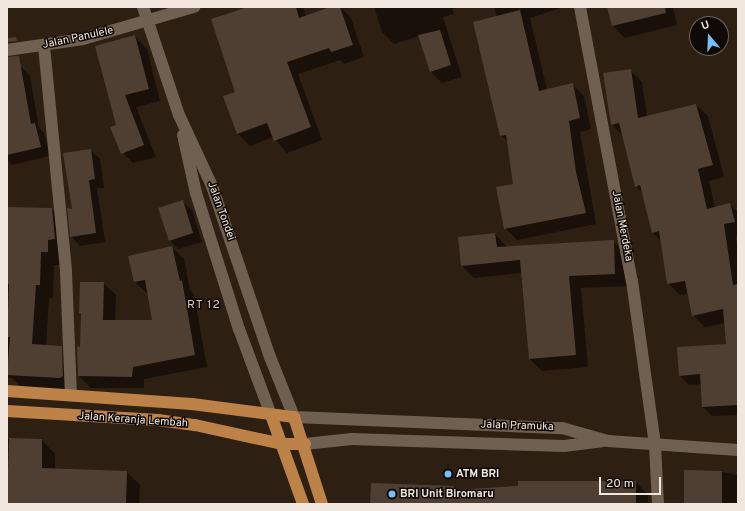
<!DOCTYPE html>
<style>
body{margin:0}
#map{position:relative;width:745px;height:511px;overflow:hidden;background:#2d1f12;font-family:Overpass,sans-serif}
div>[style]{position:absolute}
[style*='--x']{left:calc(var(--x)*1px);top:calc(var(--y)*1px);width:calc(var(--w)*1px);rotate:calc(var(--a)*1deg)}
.shadow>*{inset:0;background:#0007}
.building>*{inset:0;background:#4e3f32}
.minor>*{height:12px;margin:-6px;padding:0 6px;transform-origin:6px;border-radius:6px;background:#706052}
.major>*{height:12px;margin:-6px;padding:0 6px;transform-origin:6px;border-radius:6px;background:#bc8248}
.dots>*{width:11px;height:11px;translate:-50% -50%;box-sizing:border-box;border:2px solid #100a06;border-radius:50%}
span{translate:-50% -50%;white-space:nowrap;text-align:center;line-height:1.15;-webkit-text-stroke:3px #100a06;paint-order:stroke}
.street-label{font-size:11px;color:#f1e7df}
.poi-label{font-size:11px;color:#f1e7df;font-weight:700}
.left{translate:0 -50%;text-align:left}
.neighbourhood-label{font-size:12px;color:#dbc8b8;letter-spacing:1px}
.frame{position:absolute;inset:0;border:8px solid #f1e7df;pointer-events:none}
.north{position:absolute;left:689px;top:16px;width:40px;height:40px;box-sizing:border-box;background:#100a06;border:1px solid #6a625d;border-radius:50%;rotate:341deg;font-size:11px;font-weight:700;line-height:16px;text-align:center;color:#f1e7df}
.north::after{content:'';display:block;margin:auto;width:14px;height:18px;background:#76c0f7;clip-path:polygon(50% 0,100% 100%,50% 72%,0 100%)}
.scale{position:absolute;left:599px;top:477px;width:62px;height:18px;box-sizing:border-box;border:2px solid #f1e7df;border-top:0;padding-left:5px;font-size:12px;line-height:14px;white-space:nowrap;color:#f1e7df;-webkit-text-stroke:3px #100a06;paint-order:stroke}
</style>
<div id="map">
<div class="shadow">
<i style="clip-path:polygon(251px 7px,303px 7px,306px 16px,340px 7px,351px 18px,364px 57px,344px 64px,340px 60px,298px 74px,322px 140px,287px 153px,273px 137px,250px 146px,237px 133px,236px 93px)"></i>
<i style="clip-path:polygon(374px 7px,460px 7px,452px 9px,454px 14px,443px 17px,462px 77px,442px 83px,431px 72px,419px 36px,394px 44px,382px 32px)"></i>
<i style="clip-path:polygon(494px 7px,563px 7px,530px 18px,547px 90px,572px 84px,584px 96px,591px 129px,580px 132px,596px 224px,517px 240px,505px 228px,514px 185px,508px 142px,501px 135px,497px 17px)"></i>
<i style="clip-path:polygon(608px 7px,673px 7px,677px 25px,625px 38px,613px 26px)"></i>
<i style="clip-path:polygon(135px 37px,147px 49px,160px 101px,136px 107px,156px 157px,133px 163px,121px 151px,117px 126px)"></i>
<i style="clip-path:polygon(20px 66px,30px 76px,39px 128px,44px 133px,50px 156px,12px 165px,7px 160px,7px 69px)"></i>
<i style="clip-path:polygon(630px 70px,642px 82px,647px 117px,696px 105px,708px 116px,724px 177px,709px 181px,715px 208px,730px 205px,738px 212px,738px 235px,736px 236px,738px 252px,738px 415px,712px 416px,703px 407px,702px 384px,689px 385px,680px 376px,737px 344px,725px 323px,705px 327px,693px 315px,689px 294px,680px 295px,668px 283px,662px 242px,653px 233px,643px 194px,636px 186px,622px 135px,612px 124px)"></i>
<i style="clip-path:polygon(90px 150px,100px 159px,104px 188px,97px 188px,105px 242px,80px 246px,71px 236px,73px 210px)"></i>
<i style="clip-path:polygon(183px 202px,192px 211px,202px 242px,178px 249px,169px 240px)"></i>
<i style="clip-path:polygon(7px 208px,52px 209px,65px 223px,61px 265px,54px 265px,53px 298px,49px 298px,46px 346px,61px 347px,75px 360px,76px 390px,22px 388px,12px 378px,7px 378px)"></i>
<i style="clip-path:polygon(495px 234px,507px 247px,613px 241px,626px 254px,627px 286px,581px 288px,588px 367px,542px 371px,530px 359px,522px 273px,474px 278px,461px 265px)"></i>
<i style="clip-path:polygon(171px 247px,184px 259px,190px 290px,194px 294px,207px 367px,144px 379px,144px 388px,91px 388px,79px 376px,82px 314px,80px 312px,103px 283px,116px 295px,115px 321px,153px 321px,148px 294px,135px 282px,130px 257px)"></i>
<i style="clip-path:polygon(7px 439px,42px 440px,55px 454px,55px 470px,127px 472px,140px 485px,139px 504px,7px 504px)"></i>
<i style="clip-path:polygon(722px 472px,738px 475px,738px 504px,685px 504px)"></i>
<i style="clip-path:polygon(636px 482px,648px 495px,648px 504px,371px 504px,453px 487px,457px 491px)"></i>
</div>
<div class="building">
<i style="clip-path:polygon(248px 7px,296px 7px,299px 18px,330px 7px,340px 7px,353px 45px,331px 52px,329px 48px,287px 62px,311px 127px,274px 141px,267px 123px,237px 134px,223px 96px,235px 92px,211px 19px)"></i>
<i style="clip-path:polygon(607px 7px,665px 7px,666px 13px,612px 26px)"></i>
<i style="clip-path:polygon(520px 10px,539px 91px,573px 83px,580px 118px,569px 121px,576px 172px,586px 213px,504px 229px,496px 187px,513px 184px,506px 135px,500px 136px,473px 22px)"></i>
<i style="clip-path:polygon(440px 30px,451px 65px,430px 72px,418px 35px)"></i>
<i style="clip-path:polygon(135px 35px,149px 89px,125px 95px,144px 145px,121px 154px,110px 127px,116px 125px,95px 46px)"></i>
<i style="clip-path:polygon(16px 37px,17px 41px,7px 42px,7px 38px)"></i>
<i style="clip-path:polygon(19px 56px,31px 124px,35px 123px,41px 147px,7px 155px,7px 57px)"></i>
<i style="clip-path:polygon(631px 69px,638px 118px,696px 104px,713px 165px,698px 169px,707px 209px,730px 203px,735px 222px,724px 224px,733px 285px,738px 284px,738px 405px,702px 407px,700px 374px,679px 376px,677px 347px,726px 344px,723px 309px,692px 316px,685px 281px,667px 284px,659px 231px,652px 233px,640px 185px,635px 187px,619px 123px,611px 125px,603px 73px)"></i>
<i style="clip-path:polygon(91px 149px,95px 179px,89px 180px,96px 233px,70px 237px,67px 208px,72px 209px,63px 153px)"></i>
<i style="clip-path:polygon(183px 200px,193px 233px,169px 241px,158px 208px)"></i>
<i style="clip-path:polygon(7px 207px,52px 208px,55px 239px,48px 240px,48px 252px,41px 252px,40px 285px,36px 285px,32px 344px,62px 346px,63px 376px,60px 378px,7px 375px,10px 337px,7px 337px,9px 284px,7px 284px)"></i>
<i style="clip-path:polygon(495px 233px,497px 247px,614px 240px,615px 274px,569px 276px,576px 355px,529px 359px,520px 260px,461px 266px,458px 237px)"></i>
<i style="clip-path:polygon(172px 246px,180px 281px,182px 280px,195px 355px,133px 367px,132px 377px,78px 376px,77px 346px,80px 347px,81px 313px,79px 313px,80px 282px,104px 282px,103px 320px,152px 320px,145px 280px,134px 282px,128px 256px)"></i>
<i style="clip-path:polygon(9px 438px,42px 439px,42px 468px,127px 471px,126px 504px,7px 504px)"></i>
<i style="clip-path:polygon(684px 470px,722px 471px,722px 504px,684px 504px)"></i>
<i style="clip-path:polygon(518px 481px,636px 481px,636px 504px,370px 504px,371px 483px,454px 486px,453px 490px,518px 486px)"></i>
</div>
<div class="minor">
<i style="--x:143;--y:7;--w:114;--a:71.6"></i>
<i style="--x:179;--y:115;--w:78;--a:65.1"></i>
<i style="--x:212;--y:186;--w:181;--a:71.3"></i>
<i style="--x:270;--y:357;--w:65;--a:68.2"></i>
<i style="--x:294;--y:417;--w:268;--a:2.4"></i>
<i style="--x:562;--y:428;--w:48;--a:15.8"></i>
<i style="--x:608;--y:441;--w:130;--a:4"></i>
<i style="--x:580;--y:7;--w:279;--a:79.3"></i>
<i style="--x:632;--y:281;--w:166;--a:82"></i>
<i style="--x:655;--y:445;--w:59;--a:87.1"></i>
<i style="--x:44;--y:46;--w:227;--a:84.4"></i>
<i style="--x:66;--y:272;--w:122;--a:87.7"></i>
<i style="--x:7;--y:50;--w:77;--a:-8.2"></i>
<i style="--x:83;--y:39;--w:116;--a:-16.1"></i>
<i style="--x:183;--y:135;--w:59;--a:77.4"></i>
<i style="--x:196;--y:193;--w:143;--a:72.5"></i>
<i style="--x:239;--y:329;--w:92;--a:69.6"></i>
<i style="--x:305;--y:444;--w:47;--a:-6.1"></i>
<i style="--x:352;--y:439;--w:212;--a:1.9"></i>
<i style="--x:564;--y:446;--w:38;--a:-7"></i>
</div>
<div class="major">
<i style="--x:7;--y:391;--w:185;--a:4"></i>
<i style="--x:192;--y:404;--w:103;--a:7.3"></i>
<i style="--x:294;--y:417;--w:91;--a:72.2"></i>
<i style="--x:7;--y:411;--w:151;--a:3.4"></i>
<i style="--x:158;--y:420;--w:37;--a:8"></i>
<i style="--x:195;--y:425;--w:89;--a:12.3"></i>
<i style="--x:282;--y:444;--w:23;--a:0"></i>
<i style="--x:271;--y:415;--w:95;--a:70.2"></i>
</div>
<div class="dots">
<i style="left:448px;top:474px;background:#76c0f7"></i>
<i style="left:392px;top:494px;background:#76c0f7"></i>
</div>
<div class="street-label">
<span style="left:78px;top:38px;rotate:-12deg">Jalan Panulele</span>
<span style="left:221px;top:211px;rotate:70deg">Jalan Tondei</span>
<span style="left:622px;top:226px;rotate:79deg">Jalan Merdeka</span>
<span style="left:133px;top:420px;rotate:4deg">Jalan Keranja Lembah</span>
<span style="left:517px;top:426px;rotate:2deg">Jalan Pramuka</span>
</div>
<div class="poi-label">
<span class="left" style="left:456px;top:474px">ATM BRI</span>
<span class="left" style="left:400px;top:494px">BRI Unit Biromaru</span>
</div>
<div class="neighbourhood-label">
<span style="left:204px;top:306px">RT 12</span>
</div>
<div class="frame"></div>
<div class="north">U</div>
<div class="scale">20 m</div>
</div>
